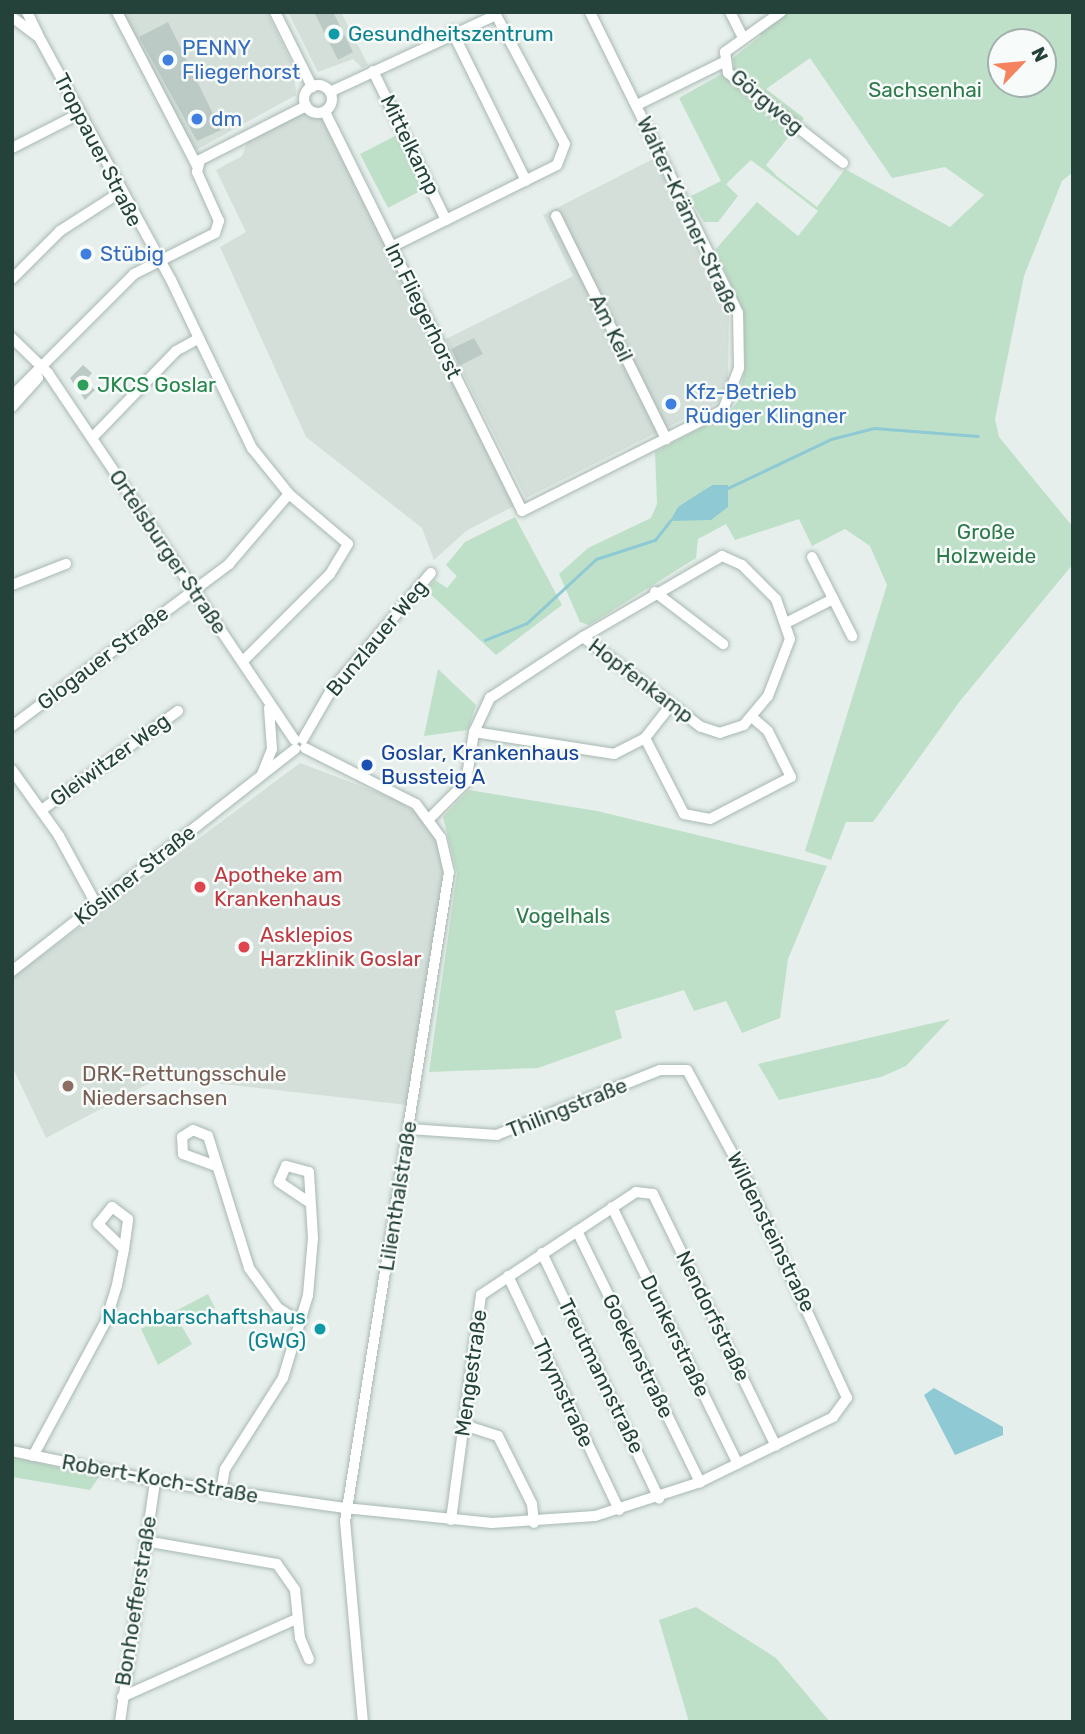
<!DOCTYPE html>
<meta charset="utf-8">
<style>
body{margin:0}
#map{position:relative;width:1085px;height:1734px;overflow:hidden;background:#e6efeb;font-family:Rubik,sans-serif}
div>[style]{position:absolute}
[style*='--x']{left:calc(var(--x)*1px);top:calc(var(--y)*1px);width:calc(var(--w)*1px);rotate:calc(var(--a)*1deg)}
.built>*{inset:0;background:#d4dfda}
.green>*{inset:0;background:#bfe0c8}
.water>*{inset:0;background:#8ec9d4}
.stream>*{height:2.5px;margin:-1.25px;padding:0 1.25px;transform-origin:1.25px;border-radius:1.25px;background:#8ec9d4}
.building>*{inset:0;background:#bbcac4}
.roads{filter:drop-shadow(0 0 2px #a8b8b2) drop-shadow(0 0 2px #a8b8b2)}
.minor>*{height:10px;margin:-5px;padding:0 5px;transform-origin:5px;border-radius:5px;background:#fff}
.minor>.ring{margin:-5px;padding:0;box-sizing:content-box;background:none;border:10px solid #fff;border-radius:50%}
.dots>*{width:19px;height:19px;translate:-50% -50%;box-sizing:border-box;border:4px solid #f7fbf9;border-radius:50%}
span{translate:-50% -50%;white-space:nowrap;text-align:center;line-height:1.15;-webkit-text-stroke:5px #f7fbf9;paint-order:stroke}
.culture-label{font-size:21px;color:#0d838f}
.left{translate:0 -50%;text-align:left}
.right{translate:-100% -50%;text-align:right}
.shop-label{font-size:21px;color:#366cbe}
.park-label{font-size:21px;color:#2d7a4b}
.street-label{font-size:21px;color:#24423a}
.leisure-label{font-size:21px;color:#27864d}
.transit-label{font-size:21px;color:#164399}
.health-label{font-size:21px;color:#be3a42}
.education-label{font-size:21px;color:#785e54}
.frame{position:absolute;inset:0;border:14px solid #24423a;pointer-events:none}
.north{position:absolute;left:987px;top:28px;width:70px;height:70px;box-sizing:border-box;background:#f7fbf9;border:2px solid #a3b1ad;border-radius:50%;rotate:64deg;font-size:19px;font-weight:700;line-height:28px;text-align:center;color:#24423a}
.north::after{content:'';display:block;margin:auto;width:24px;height:32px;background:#f4845f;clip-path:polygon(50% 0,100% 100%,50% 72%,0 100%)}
</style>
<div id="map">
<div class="built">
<i style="clip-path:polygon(119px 12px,267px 12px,294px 68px,296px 95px,189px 154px)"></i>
<i style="clip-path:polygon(288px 12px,341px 12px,368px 65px,362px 68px,353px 59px,318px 72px)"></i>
<i style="clip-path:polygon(305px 113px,321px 117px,514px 506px,466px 531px,434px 560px,422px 528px,306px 437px,220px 247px,246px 232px,216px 170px,242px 156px,248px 140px)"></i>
<i style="clip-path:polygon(655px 158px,729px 312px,728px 379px,720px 401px,526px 498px,446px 339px,573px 276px,543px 215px)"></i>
<i style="clip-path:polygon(300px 763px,395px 799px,426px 819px,438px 841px,446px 877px,407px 1105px,161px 1077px,46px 1138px,12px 1066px,12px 978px)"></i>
</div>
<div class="green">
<i style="clip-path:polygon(evenodd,774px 12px,1073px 12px,1073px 172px,1062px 181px,1024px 276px,995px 419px,999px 437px,1073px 527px,1073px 564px,960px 701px,873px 822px,846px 822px,831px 860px,805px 851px,887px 585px,870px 546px,845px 529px,812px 546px,799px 519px,735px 540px,726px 524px,698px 539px,696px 558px,589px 625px,580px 622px,559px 574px,588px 548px,651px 518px,657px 504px,655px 452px,729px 413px,738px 401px,745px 368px,743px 310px,715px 250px,757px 202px,798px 236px,818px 211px,751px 160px,726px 184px,738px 196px,718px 222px,704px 222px,689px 197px,721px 181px,679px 98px,734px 67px,733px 58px,761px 36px,754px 27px,774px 12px,1001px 42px,1043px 42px,1043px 84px,1001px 84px,1001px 42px,774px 12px,810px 58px,892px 178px,945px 167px,984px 195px,950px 227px,845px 169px,817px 207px,778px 177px,766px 165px,804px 118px,766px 89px,810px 58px,774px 12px,711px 485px,728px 507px,678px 507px,697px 497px,711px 485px)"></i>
<i style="clip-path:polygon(399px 134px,426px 188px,388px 208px,360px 154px)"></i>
<i style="clip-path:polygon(515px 517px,562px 605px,496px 655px,426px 590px,435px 580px,447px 588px,457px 576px,446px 565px,465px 542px)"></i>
<i style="clip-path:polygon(438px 669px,476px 705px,468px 730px,424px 736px)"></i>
<i style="clip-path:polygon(469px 790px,597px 811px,827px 866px,788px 959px,780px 1018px,742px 1033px,726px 1001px,694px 1011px,684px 990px,615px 1011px,622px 1038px,538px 1068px,429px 1072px,457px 873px,443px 817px)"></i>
<i style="clip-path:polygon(950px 1019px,906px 1066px,881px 1077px,779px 1100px,758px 1064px)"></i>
<i style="clip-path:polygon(208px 1294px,215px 1308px,181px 1325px,192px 1344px,158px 1365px,141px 1329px)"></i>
<i style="clip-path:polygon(12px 1457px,43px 1464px,99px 1477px,90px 1490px,12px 1477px)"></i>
<i style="clip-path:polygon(696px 1607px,776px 1658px,830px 1722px,689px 1722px,659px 1620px)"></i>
</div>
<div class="water">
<i style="clip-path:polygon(712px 485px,728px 485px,728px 507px,711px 520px,670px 521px,678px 507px)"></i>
<i style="clip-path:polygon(934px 1388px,1003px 1427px,1003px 1435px,955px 1455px,924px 1395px)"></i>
</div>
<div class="stream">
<i style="--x:728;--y:488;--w:114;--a:-25.4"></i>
<i style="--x:831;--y:439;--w:44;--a:-14.3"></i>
<i style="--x:874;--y:428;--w:104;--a:4.4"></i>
<i style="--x:485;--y:640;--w:45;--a:-22"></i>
<i style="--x:527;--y:623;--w:94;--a:-42.8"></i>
<i style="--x:596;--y:559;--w:62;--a:-17.9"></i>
<i style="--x:655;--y:540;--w:24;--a:-52"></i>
</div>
<div class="building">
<i style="clip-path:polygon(314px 12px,333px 12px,353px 52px,338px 60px)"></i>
<i style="clip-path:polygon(168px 22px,221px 130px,197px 141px,139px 37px)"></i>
<i style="clip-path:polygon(474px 338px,483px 354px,459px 366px,451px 349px)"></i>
<i style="clip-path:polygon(83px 365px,92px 373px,85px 381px,95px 390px,85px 400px,70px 378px)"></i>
</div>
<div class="roads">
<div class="minor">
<i style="--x:27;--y:12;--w:25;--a:64"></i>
<i style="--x:117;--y:12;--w:174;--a:62.5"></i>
<i style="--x:275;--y:12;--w:84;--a:63.7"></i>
<i style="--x:730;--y:12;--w:28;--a:63"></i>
<i style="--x:781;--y:12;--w:69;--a:144.5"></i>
<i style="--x:725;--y:52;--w:21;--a:82"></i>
<i style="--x:728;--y:73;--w:146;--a:38"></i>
<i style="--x:12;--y:17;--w:34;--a:37"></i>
<i style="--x:39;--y:37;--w:277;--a:61.5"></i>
<i style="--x:171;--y:280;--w:187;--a:64.3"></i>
<i style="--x:252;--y:448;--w:59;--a:51.2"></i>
<i style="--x:289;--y:494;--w:77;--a:40.3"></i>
<i style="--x:348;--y:544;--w:35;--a:121"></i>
<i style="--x:330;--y:574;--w:124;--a:135"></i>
<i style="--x:452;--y:31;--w:167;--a:63.7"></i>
<i style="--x:373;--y:71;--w:166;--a:63.9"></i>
<i class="ring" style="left:304px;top:85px;width:18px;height:18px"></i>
<i style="--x:330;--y:92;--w:183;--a:-24.9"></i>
<i style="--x:496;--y:15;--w:146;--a:61.9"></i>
<i style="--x:565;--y:144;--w:22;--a:111"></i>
<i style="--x:557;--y:165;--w:185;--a:153.7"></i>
<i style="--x:637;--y:105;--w:97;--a:-26.3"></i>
<i style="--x:325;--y:112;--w:445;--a:63.7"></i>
<i style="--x:522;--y:511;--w:225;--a:-26.7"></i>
<i style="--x:723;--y:410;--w:45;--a:-69.1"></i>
<i style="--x:739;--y:368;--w:55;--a:-91"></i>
<i style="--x:738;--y:313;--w:335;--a:-116.2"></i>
<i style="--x:12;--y:148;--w:75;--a:-26.9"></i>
<i style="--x:556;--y:216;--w:249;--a:63.7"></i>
<i style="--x:12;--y:279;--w:68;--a:-45"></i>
<i style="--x:60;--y:231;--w:70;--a:-32.8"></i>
<i style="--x:12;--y:338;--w:50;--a:44.2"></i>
<i style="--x:48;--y:373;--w:442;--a:56.1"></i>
<i style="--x:12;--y:396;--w:173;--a:-45"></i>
<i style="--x:134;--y:274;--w:91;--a:-26.8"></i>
<i style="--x:215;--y:233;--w:13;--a:-72"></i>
<i style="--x:219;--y:221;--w:54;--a:-114.2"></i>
<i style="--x:197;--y:172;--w:12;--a:-76"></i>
<i style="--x:200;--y:160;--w:119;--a:-27"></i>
<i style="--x:12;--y:407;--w:39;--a:-48"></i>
<i style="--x:92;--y:438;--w:121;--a:-46"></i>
<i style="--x:176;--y:351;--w:25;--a:-29"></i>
<i style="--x:722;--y:556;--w:22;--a:24"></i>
<i style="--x:742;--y:565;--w:48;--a:45"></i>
<i style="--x:776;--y:599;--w:42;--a:70.7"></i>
<i style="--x:790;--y:639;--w:61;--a:111.1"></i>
<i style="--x:768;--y:696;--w:38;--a:130"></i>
<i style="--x:744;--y:725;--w:25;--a:162"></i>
<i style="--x:720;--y:733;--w:20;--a:-162"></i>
<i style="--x:701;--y:727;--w:148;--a:-142.7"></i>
<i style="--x:583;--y:637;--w:161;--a:-30.2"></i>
<i style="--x:812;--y:557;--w:89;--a:63.1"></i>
<i style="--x:12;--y:585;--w:58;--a:-21.3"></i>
<i style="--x:655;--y:592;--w:86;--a:37.4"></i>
<i style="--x:788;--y:622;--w:51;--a:-27.1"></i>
<i style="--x:12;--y:726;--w:271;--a:-36.7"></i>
<i style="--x:229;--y:564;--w:92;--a:-49.4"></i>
<i style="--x:474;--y:732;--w:142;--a:8.9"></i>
<i style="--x:614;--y:754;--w:35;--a:-27"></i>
<i style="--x:645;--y:738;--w:42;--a:-51.8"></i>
<i style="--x:645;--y:738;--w:85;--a:62.8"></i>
<i style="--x:684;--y:814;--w:26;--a:11"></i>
<i style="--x:710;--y:819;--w:91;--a:-27.4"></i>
<i style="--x:791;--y:777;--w:51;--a:-116.6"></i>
<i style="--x:768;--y:731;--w:21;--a:-139"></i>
<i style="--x:303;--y:739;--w:54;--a:-60.1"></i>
<i style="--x:330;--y:692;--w:156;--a:-49.7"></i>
<i style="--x:305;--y:748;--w:124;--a:26.8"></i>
<i style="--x:416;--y:804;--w:42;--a:53.7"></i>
<i style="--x:441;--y:838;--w:35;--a:77"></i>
<i style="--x:449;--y:872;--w:657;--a:99.1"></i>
<i style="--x:345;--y:1521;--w:202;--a:84.9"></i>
<i style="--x:12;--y:770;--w:81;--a:54.5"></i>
<i style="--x:59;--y:836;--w:77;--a:61.4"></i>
<i style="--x:262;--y:774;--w:27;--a:-68"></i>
<i style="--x:272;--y:749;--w:41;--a:-94.2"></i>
<i style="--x:43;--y:809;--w:167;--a:-36"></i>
<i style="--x:430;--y:818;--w:51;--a:-45"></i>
<i style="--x:466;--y:782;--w:51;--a:-80.9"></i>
<i style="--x:474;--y:732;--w:38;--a:-65"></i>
<i style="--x:490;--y:698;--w:111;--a:-33.3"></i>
<i style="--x:12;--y:971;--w:360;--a:-38.1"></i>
<i style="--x:216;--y:1166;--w:35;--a:-160"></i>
<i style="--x:183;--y:1154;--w:17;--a:-93"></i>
<i style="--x:182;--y:1137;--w:13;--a:-32"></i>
<i style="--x:193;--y:1130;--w:16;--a:22"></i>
<i style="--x:208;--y:1136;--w:138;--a:72.7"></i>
<i style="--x:249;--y:1268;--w:49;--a:54.1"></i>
<i style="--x:278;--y:1308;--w:27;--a:33"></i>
<i style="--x:612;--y:1207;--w:286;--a:63.9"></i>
<i style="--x:577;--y:1231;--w:280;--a:63.9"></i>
<i style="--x:542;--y:1253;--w:272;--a:64.5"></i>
<i style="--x:508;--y:1276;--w:259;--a:64.6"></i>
<i style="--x:464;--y:1425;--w:36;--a:18"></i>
<i style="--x:498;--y:1436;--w:76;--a:63.4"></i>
<i style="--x:532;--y:1504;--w:19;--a:84"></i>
<i style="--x:12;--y:1451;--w:146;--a:11.8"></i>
<i style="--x:155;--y:1481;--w:199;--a:8.1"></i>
<i style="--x:33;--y:1456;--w:153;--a:-61.6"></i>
<i style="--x:106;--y:1321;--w:38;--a:-73"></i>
<i style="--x:117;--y:1285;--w:37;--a:-79"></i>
<i style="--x:124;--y:1249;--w:30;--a:-82"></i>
<i style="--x:128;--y:1219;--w:20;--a:-143"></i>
<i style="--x:112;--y:1207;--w:22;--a:129"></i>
<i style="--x:98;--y:1224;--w:36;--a:44"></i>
<i style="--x:221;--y:1491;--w:22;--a:-80"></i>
<i style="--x:225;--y:1469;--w:108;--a:-57.5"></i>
<i style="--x:283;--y:1378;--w:87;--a:-73.2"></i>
<i style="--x:308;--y:1295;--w:57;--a:-85"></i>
<i style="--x:313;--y:1238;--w:66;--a:-93.5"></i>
<i style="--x:309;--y:1172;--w:24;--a:-165"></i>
<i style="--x:286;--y:1166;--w:17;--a:114"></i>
<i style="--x:279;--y:1182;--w:37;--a:34"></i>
<i style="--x:355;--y:1509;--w:138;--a:5.8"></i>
<i style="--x:492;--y:1523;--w:103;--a:-3.9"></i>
<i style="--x:595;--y:1516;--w:110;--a:-17.9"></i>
<i style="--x:700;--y:1482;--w:148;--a:-26"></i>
<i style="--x:833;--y:1417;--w:24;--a:-54"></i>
<i style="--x:847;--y:1398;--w:248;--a:-114.8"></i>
<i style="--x:743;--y:1173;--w:117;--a:-118.5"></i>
<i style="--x:687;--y:1070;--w:27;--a:180"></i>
<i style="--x:660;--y:1070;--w:175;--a:158.3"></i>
<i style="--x:497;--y:1135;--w:88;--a:-176.1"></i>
<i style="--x:451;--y:1520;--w:227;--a:-82.4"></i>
<i style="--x:481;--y:1295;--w:186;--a:-33.6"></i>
<i style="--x:636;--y:1192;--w:17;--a:7"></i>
<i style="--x:653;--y:1194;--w:280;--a:64"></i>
<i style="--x:145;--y:1541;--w:134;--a:9.9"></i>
<i style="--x:277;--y:1564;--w:32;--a:55"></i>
<i style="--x:295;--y:1590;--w:48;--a:84.1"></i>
<i style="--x:300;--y:1638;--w:23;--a:67"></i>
<i style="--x:122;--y:1697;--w:191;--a:-24.1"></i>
<i style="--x:120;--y:1722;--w:244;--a:-81.7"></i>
</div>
</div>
<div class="dots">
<i style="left:334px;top:34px;background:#0f9aa8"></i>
<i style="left:168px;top:60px;background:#3f7fe0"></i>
<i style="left:197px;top:119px;background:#3f7fe0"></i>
<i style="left:86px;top:254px;background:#3f7fe0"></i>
<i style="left:83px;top:385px;background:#2e9e5b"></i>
<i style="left:671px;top:404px;background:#3f7fe0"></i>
<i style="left:367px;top:765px;background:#1a4fb4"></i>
<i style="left:200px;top:887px;background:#e0444e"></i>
<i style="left:244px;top:947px;background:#e0444e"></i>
<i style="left:68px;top:1086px;background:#8d6e63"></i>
<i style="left:320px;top:1329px;background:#0f9aa8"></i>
</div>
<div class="culture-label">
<span class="left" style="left:348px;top:34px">Gesundheitszentrum</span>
<span class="right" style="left:306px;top:1329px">Nachbarschaftshaus<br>(GWG)</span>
</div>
<div class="shop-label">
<span class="left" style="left:182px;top:60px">PENNY<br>Fliegerhorst</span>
<span class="left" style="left:211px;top:119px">dm</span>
<span class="left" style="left:100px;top:254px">Stübig</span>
<span class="left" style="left:685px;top:404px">Kfz-Betrieb<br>Rüdiger Klingner</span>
</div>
<div class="park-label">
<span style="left:925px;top:90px">Sachsenhai</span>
<span style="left:986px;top:544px">Große<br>Holzweide</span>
<span style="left:563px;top:916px">Vogelhals</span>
</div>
<div class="street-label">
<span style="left:767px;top:102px;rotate:40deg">Görgweg</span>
<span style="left:410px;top:145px;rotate:64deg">Mittelkamp</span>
<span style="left:98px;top:150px;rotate:63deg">Troppauer Straße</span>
<span style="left:688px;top:215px;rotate:65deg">Walter-Krämer-Straße</span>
<span style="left:423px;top:311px;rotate:64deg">Im Fliegerhorst</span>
<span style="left:611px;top:328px;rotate:64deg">Am Keil</span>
<span style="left:168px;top:552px;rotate:56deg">Ortelsburger Straße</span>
<span style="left:377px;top:638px;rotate:-50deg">Bunzlauer Weg</span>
<span style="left:103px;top:658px;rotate:-37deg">Glogauer Straße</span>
<span style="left:641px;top:681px;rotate:37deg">Hopfenkamp</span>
<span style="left:110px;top:760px;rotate:-36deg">Gleiwitzer Weg</span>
<span style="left:135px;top:875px;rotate:-38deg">Kösliner Straße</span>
<span style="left:567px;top:1108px;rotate:-22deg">Thilingstraße</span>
<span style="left:398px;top:1196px;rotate:-81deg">Lilienthalstraße</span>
<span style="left:771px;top:1232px;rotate:64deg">Wildensteinstraße</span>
<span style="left:713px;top:1316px;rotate:64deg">Nendorfstraße</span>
<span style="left:675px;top:1336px;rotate:64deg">Dunkerstraße</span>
<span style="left:638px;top:1356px;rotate:64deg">Goekenstraße</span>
<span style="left:471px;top:1373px;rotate:-82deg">Mengestraße</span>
<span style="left:601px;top:1376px;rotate:64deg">Treutmannstraße</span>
<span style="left:563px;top:1393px;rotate:65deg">Thymstraße</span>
<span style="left:160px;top:1479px;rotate:10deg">Robert-Koch-Straße</span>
<span style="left:136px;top:1601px;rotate:-81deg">Bonhoefferstraße</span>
</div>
<div class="leisure-label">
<span class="left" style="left:97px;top:385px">JKCS Goslar</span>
</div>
<div class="transit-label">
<span class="left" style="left:381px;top:765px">Goslar, Krankenhaus<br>Bussteig A</span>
</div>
<div class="health-label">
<span class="left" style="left:214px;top:887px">Apotheke am<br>Krankenhaus</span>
<span class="left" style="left:260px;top:947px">Asklepios<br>Harzklinik Goslar</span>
</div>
<div class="education-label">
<span class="left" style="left:82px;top:1086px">DRK-Rettungsschule<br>Niedersachsen</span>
</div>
<div class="frame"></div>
<div class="north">N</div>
</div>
